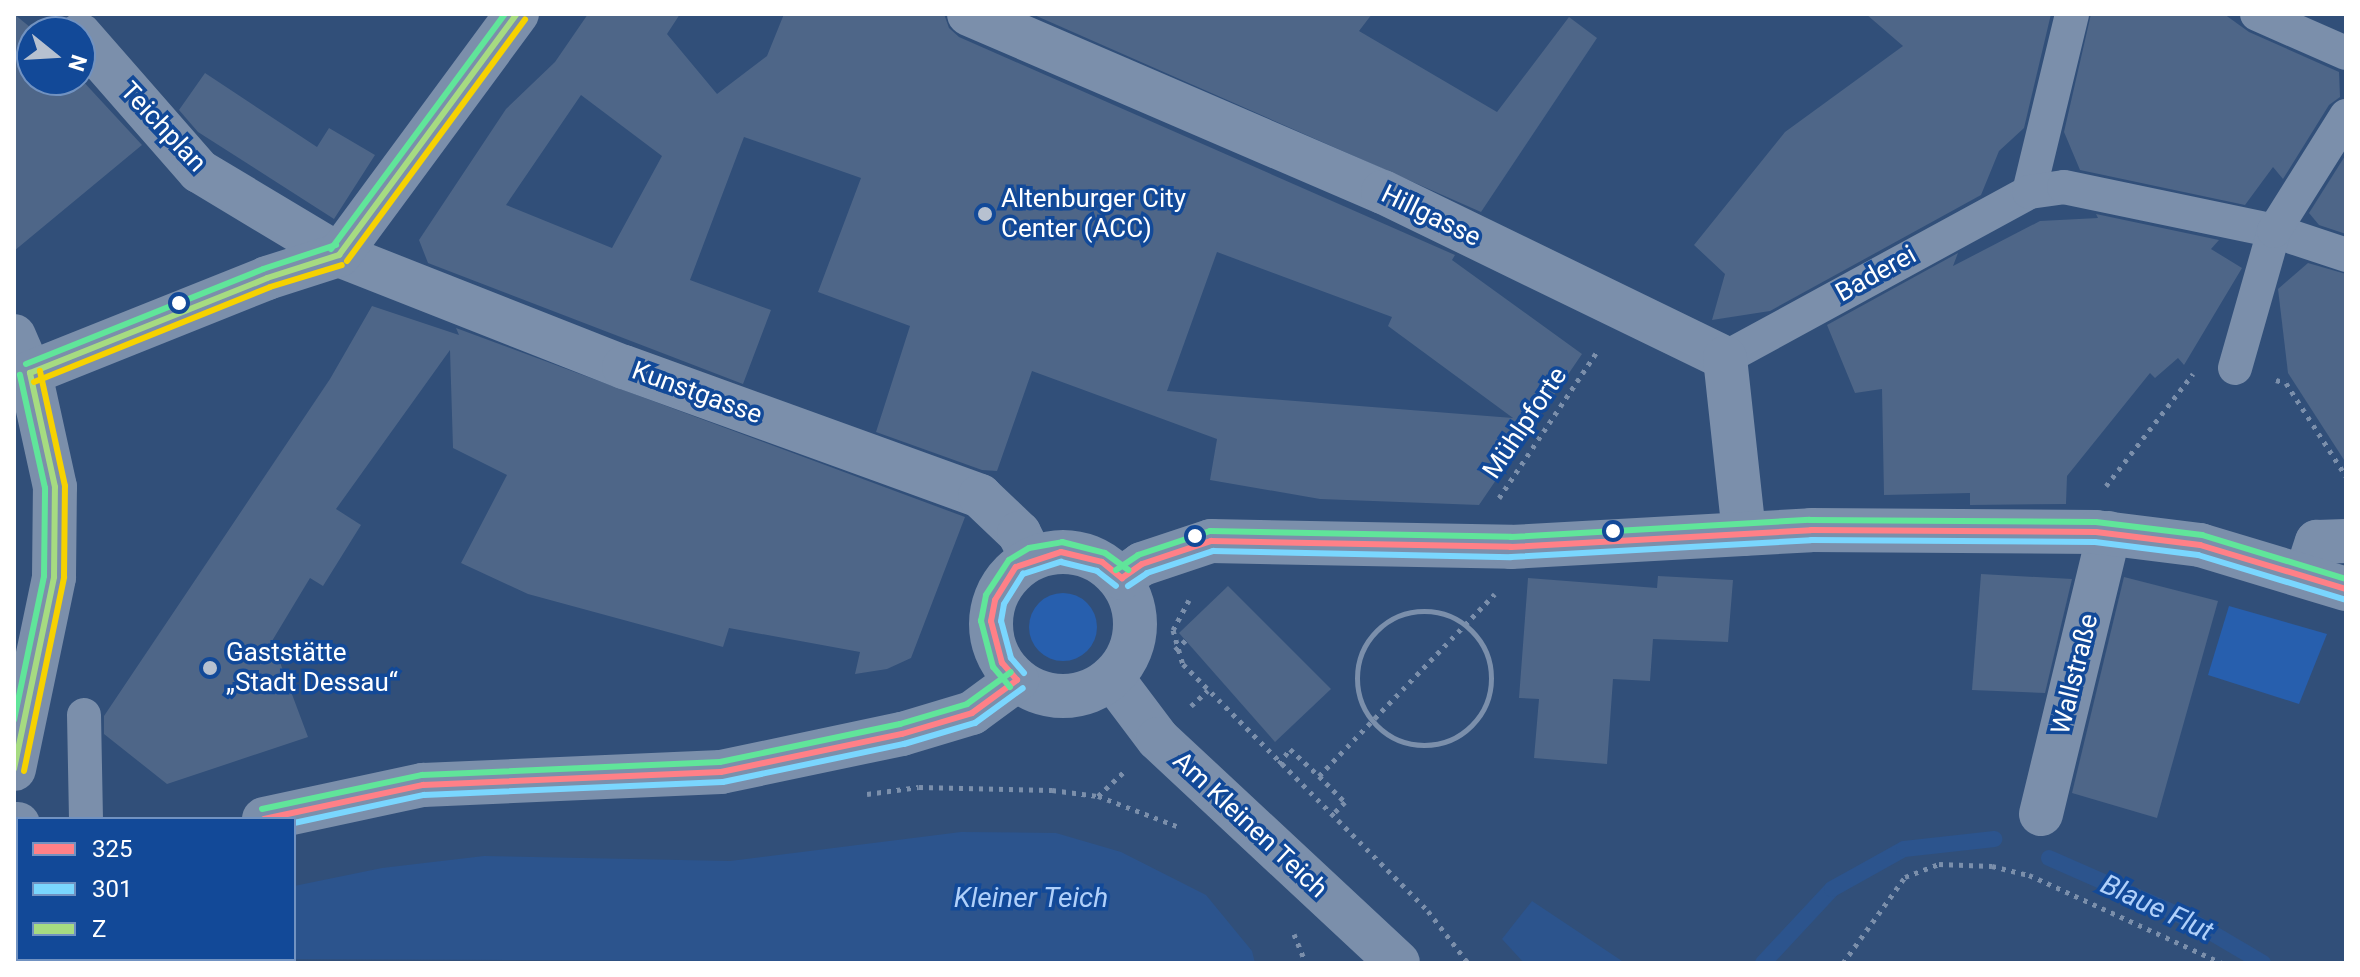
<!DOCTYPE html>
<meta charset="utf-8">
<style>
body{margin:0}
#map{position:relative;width:2360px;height:977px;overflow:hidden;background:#314f79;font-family:Roboto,sans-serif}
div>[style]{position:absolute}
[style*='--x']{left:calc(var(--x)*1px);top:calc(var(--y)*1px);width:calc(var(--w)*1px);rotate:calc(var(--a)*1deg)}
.green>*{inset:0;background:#275fae}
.round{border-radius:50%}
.water>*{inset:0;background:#2c548d}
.stream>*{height:16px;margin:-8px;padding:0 8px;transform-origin:8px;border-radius:8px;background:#2c548d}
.building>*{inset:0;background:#4e6688}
.path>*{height:5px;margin-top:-2.5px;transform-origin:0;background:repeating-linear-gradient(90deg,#7b8fab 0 4px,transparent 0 10px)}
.path>.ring{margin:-2.5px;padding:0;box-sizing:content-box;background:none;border:5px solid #7b8fab;border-radius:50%}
.service>*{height:22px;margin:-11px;padding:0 11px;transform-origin:11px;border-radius:11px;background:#7b8fab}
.pedestrian>*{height:34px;margin:-17px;padding:0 17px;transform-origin:17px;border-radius:17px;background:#7b8fab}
.minor>*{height:44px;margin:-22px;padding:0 22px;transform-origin:22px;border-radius:22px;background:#7b8fab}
.tertiary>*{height:44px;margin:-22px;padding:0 22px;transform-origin:22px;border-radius:22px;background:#7b8fab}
.tertiary>.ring{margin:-22px;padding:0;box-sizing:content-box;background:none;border:44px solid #7b8fab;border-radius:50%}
.bus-1>*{height:6px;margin:-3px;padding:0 3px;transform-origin:3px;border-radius:3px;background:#ff8087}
.bus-2>*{height:6px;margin:-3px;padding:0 3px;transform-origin:3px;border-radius:3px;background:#7ad6fe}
.bus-3>*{height:6px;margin:-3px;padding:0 3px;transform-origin:3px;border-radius:3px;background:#a6db81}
.bus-4>*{height:6px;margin:-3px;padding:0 3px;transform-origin:3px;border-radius:3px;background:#60e59a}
.bus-5>*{height:6px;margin:-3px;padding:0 3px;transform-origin:3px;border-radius:3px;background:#f6d200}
.dots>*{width:22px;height:22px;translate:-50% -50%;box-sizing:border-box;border:4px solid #124998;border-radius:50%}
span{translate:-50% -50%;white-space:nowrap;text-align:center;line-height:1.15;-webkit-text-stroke:7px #124998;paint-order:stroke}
.street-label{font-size:26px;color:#fff}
.poi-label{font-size:26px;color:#fff}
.left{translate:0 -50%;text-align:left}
.water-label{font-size:28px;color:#b0d0fa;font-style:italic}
.frame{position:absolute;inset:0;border:16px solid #fff;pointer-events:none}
.legend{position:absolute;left:16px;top:817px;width:280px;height:144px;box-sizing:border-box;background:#124998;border:2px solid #7192c1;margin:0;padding:10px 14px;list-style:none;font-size:24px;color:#fff}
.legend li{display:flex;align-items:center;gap:16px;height:40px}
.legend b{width:40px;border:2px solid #7192c1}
.north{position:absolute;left:16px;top:16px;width:80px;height:80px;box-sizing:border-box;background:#124998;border:2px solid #7192c1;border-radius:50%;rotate:108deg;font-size:22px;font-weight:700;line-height:32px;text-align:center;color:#fff}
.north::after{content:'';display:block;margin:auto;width:28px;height:36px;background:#b7c1d0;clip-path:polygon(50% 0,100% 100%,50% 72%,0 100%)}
</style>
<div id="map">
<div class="green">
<i class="round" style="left:1029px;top:593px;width:68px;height:68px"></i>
<i style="clip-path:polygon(2229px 606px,2327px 634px,2299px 704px,2208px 675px)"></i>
</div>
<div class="water">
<i style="clip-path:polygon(961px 832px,1056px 833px,1121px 852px,1206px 895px,1252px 951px,1255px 963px,223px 959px,294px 959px,294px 886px,382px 868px,484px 856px,730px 861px)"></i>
<i style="clip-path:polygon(1532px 901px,1625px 963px,1524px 963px,1502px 939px)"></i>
</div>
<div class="stream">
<i style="--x:2049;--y:858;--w:154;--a:23.7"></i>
<i style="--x:2190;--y:920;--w:85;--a:30.5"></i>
<i style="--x:1763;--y:963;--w:101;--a:-47"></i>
<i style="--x:1832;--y:889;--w:82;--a:-29.1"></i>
<i style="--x:1904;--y:849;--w:91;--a:-6.3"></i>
</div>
<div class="building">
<i style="clip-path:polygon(14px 14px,36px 32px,32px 32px,32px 80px,80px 78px,142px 145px,14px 251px)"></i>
<i style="clip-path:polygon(evenodd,588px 14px,680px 14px,667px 34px,717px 94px,767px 56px,784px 14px,944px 14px,949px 28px,959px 37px,1455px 255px,1452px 260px,1582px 354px,1479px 505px,1320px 499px,1210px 480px,1217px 439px,1032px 371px,997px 471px,982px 470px,876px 432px,910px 326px,818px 292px,861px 178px,744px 137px,690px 280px,771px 310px,743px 384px,428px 263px,419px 240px,506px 109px,555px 62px,588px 14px,581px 95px,662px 156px,612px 248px,506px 205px,581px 95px,588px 14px,1217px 252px,1392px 317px,1388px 326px,1513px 418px,1167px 391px,1217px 252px)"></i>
<i style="clip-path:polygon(1032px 14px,1372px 14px,1359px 31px,1497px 112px,1569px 17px,1597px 38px,1481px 212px)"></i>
<i style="clip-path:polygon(1866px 14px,2051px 14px,2024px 128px,1999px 151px,1981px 195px,1770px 311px,1712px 320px,1725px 274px,1694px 245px,1785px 132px,1903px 46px)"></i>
<i style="clip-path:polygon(2091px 14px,2224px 14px,2249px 32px,2339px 72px,2340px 97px,2329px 105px,2283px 179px,2273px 167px,2245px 205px,2080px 170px,2064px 132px)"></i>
<i style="clip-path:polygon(205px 73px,317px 147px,329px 128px,375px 155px,334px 219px,198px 132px,179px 110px)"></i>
<i style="clip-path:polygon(2345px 156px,2346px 171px,2346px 234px,2319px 225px,2309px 213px)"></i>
<i style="clip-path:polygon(2096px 214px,2219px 240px,2211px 249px,2242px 268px,2184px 365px,2178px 358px,2155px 378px,2150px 373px,2067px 476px,2066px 504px,1970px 505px,1970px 493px,1884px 495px,1882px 389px,1855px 393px,1827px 325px,1958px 253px,1953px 266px,2040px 221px,2098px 218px)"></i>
<i style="clip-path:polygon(2308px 263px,2346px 274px,2346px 463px,2288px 373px,2278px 289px)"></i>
<i style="clip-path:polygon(372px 306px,459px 335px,456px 328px,965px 517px,911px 658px,887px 669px,855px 674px,860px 652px,729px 628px,723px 647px,528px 594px,461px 563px,507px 475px,453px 448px,450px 350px,336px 509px,361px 525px,323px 586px,310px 578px,272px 641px,308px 737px,167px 784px,104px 734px,104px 716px,330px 379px)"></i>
<i style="clip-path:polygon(1981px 574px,2072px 579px,2045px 693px,1972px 690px)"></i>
<i style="clip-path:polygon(1658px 576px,1733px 580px,1728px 642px,1653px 639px,1650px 681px,1613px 679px,1607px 764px,1534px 758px,1539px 699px,1519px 698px,1528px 578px,1657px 588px)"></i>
<i style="clip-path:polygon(2124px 577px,2218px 601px,2157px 818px,2072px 793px)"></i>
<i style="clip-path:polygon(1228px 586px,1331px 689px,1275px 742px,1179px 633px)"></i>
</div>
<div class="path">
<i style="--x:2276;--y:380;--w:10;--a:17"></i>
<i style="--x:2286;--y:383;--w:111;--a:57.2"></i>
<i style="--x:2106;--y:486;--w:142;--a:-52.2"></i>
<i style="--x:1499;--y:498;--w:178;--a:-56.2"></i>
<i style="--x:1189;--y:600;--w:34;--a:118"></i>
<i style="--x:1173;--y:630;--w:35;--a:74"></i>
<i style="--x:1183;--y:664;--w:348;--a:45.2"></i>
<i style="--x:1428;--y:911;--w:66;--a:52.4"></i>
<i class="ring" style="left:1357px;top:611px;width:129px;height:129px"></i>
<i style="--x:1175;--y:650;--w:15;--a:-42"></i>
<i style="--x:1191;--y:706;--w:23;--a:-43"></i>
<i style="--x:1279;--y:764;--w:19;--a:-54"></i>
<i style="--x:1290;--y:749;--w:40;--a:43"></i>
<i style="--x:1319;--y:776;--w:37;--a:45"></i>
<i style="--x:1345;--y:802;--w:18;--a:135"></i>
<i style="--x:1319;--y:776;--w:253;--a:-46"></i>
<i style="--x:867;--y:794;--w:52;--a:-7.7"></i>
<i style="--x:919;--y:787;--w:133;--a:1.3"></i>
<i style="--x:1052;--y:790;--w:46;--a:7.4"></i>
<i style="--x:1098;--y:796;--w:87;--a:20.9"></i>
<i style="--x:1098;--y:796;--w:35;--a:-43"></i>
<i style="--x:1294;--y:934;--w:31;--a:68"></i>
<i style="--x:1843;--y:963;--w:106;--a:-54.2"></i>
<i style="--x:1905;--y:877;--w:36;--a:-21"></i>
<i style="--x:1939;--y:864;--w:53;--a:2.2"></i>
<i style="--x:1992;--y:866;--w:38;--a:14"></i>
<i style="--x:2029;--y:875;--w:212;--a:24.5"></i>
</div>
<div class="service">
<i style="--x:141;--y:959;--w:6;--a:45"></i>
</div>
<div class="pedestrian">
<i style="--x:2257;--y:14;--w:97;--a:23.7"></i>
<i style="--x:2029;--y:192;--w:183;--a:-76.4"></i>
<i style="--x:1725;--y:358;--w:346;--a:-28.6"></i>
<i style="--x:2029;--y:192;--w:35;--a:-8"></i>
<i style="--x:2064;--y:187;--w:215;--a:11.8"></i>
<i style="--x:2274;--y:231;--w:76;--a:18.4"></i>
<i style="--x:2235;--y:368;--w:142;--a:-74.1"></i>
<i style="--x:2274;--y:231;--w:136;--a:-57.9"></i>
<i style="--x:84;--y:715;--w:104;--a:88.9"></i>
</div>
<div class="minor">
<i style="--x:969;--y:14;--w:451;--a:23.3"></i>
<i style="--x:1383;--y:192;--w:380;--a:25.9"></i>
<i style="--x:1725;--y:358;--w:177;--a:83.8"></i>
<i style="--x:80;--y:35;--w:181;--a:48.8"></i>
<i style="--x:199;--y:171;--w:163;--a:31"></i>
<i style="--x:339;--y:255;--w:306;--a:21.5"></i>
<i style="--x:624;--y:367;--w:379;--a:19.9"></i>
<i style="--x:980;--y:496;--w:54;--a:43.5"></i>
<i style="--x:1019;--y:533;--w:28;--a:63"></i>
<i style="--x:14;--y:336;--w:40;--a:66.6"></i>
<i style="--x:2306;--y:575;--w:35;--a:-72"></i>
<i style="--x:2317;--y:542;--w:29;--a:-2"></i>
<i style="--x:1112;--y:678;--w:76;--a:53"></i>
<i style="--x:1158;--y:739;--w:328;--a:43"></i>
<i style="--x:2041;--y:814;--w:289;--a:-76.4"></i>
</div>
<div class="tertiary">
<i class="ring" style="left:991px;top:552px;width:100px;height:100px"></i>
<i style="--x:1122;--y:578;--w:24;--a:-35"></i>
<i style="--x:1142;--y:564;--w:73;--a:-18.4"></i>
<i style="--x:1211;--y:541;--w:300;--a:1.1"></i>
<i style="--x:1511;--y:547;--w:300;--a:-3.2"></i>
<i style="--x:1811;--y:530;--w:285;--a:0.4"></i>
<i style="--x:2096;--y:532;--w:105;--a:7.1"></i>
<i style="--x:2200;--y:545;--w:152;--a:16.8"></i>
<i style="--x:14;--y:769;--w:196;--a:-78.2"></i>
<i style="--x:54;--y:577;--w:90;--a:-89.4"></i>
<i style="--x:55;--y:487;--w:117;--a:-102.4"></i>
<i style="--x:30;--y:373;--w:255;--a:-21.8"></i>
<i style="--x:267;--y:278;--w:76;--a:-17.7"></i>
<i style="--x:339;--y:255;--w:300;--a:-53.6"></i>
<i style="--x:264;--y:819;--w:163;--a:-12.1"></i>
<i style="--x:423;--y:785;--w:298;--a:-2.5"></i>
<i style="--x:721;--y:772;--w:185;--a:-11.9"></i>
<i style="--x:902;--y:734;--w:73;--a:-16.7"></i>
<i style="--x:972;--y:713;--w:56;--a:-36.3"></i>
<i style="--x:14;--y:824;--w:4;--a:0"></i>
</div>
<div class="bus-1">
<i style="--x:1122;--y:578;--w:24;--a:-35"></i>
<i style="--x:1142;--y:564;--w:73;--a:-18.4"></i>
<i style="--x:1211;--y:541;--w:300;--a:1.1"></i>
<i style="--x:1511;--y:547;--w:300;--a:-3.2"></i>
<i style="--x:1811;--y:530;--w:285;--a:0.4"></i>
<i style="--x:2096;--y:532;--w:105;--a:7.1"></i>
<i style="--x:2200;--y:545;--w:152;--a:16.8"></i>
<i style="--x:1017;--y:680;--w:23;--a:-131"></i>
<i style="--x:1002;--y:663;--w:43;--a:-104.7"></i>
<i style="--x:991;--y:621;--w:21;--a:-79"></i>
<i style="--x:995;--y:600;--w:39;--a:-58"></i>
<i style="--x:1016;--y:567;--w:47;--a:-18.4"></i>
<i style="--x:1061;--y:552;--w:42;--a:13.7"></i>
<i style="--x:1102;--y:562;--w:26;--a:39"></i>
<i style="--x:264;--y:819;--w:163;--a:-12.1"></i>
<i style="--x:423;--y:785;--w:298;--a:-2.5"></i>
<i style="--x:721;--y:772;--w:185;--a:-11.9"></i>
<i style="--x:902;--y:734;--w:73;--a:-16.7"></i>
<i style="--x:972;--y:713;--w:56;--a:-36.3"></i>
</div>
<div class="bus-2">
<i style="--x:1128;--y:586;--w:23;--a:-34"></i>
<i style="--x:1147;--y:573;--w:70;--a:-18.4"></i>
<i style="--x:1213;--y:551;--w:298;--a:1.2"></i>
<i style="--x:1511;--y:557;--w:300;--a:-3.2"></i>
<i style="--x:1811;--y:540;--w:284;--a:0.4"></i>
<i style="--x:2095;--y:542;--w:104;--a:7.2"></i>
<i style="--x:2198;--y:555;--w:152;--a:16.9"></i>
<i style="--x:1024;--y:673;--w:20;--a:-131"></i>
<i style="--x:1011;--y:658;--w:38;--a:-105"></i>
<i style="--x:1001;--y:621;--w:17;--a:-80"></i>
<i style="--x:1004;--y:604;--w:36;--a:-58"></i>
<i style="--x:1023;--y:574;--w:40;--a:-18"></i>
<i style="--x:1061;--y:562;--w:37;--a:14"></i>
<i style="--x:1097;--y:571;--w:24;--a:38"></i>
<i style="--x:294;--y:823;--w:133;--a:-12.2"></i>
<i style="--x:424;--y:795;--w:299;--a:-2.5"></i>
<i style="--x:723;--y:782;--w:185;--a:-11.9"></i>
<i style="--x:904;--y:744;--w:74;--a:-16.5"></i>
<i style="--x:975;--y:723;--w:59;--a:-36.1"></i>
</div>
<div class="bus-3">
<i style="--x:339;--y:255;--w:300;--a:-53.6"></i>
<i style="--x:30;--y:373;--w:255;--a:-21.8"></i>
<i style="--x:267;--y:278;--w:76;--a:-17.7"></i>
<i style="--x:14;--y:769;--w:196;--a:-78.2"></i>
<i style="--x:54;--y:577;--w:90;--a:-89.4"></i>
<i style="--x:55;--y:487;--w:117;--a:-102.4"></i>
</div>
<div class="bus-4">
<i style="--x:331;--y:249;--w:292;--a:-53.5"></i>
<i style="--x:26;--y:364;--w:255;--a:-21.8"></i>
<i style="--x:263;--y:269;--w:77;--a:-18.2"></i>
<i style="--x:1116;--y:570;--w:27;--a:-34"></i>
<i style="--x:1138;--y:555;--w:76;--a:-18.4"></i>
<i style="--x:1210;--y:531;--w:301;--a:1.1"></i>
<i style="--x:1511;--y:537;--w:299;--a:-3.3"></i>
<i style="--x:1810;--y:520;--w:286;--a:0.4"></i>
<i style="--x:2096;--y:522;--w:107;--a:7"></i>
<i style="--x:2202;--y:535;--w:151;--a:17"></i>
<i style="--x:1010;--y:687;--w:26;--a:-130"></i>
<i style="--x:993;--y:667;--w:48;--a:-104.6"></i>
<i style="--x:981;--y:621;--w:26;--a:-79"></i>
<i style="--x:986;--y:595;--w:42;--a:-56.7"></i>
<i style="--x:1009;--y:560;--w:23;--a:-31"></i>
<i style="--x:1029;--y:548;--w:34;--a:-10"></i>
<i style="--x:1062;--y:542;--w:44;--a:14.3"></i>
<i style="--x:1105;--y:553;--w:29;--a:36"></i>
<i style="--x:14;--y:720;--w:147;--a:-78.2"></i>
<i style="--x:44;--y:576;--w:88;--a:-89.3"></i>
<i style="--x:45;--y:488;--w:116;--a:-102.5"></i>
<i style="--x:262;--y:809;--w:164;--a:-12"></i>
<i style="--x:422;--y:775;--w:298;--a:-2.5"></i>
<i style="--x:720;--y:762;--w:184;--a:-11.9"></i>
<i style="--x:900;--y:724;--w:70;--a:-16.6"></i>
<i style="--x:967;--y:704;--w:54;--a:-36"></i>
</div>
<div class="bus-5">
<i style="--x:347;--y:261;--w:300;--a:-53.6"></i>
<i style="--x:34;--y:382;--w:254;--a:-21.9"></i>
<i style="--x:270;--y:287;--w:75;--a:-17"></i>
<i style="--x:24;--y:771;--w:198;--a:-78.3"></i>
<i style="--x:64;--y:577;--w:91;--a:-89.4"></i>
<i style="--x:65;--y:486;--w:118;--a:-102.3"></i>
</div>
<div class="dots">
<i style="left:985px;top:214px;background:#b7c1d0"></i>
<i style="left:179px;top:303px;background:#fff"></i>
<i style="left:1613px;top:531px;background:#fff"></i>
<i style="left:1195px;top:536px;background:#fff"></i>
<i style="left:210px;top:668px;background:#b7c1d0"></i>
</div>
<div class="street-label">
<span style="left:163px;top:127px;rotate:47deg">Teichplan</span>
<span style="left:1431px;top:216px;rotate:26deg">Hillgasse</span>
<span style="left:1876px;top:274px;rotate:-29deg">Baderei</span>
<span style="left:697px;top:393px;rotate:20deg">Kunstgasse</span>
<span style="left:1525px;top:423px;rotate:-56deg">Mühlpforte</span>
<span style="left:2075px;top:674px;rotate:-76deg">Wallstraße</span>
<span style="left:1250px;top:825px;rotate:43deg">Am Kleinen Teich</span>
</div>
<div class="poi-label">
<span class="left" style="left:1001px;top:214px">Altenburger City<br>Center (ACC)</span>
<span class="left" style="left:226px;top:668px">Gaststätte<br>„Stadt Dessau“</span>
</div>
<div class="water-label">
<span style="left:1031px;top:898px">Kleiner Teich</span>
<span style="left:2157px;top:908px;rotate:25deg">Blaue Flut</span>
</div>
<div class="frame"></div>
<ul class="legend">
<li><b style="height:10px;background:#ff8087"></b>325</li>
<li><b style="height:10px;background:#7ad6fe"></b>301</li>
<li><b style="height:10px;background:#a6db81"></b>Z</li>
</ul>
<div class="north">N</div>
</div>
